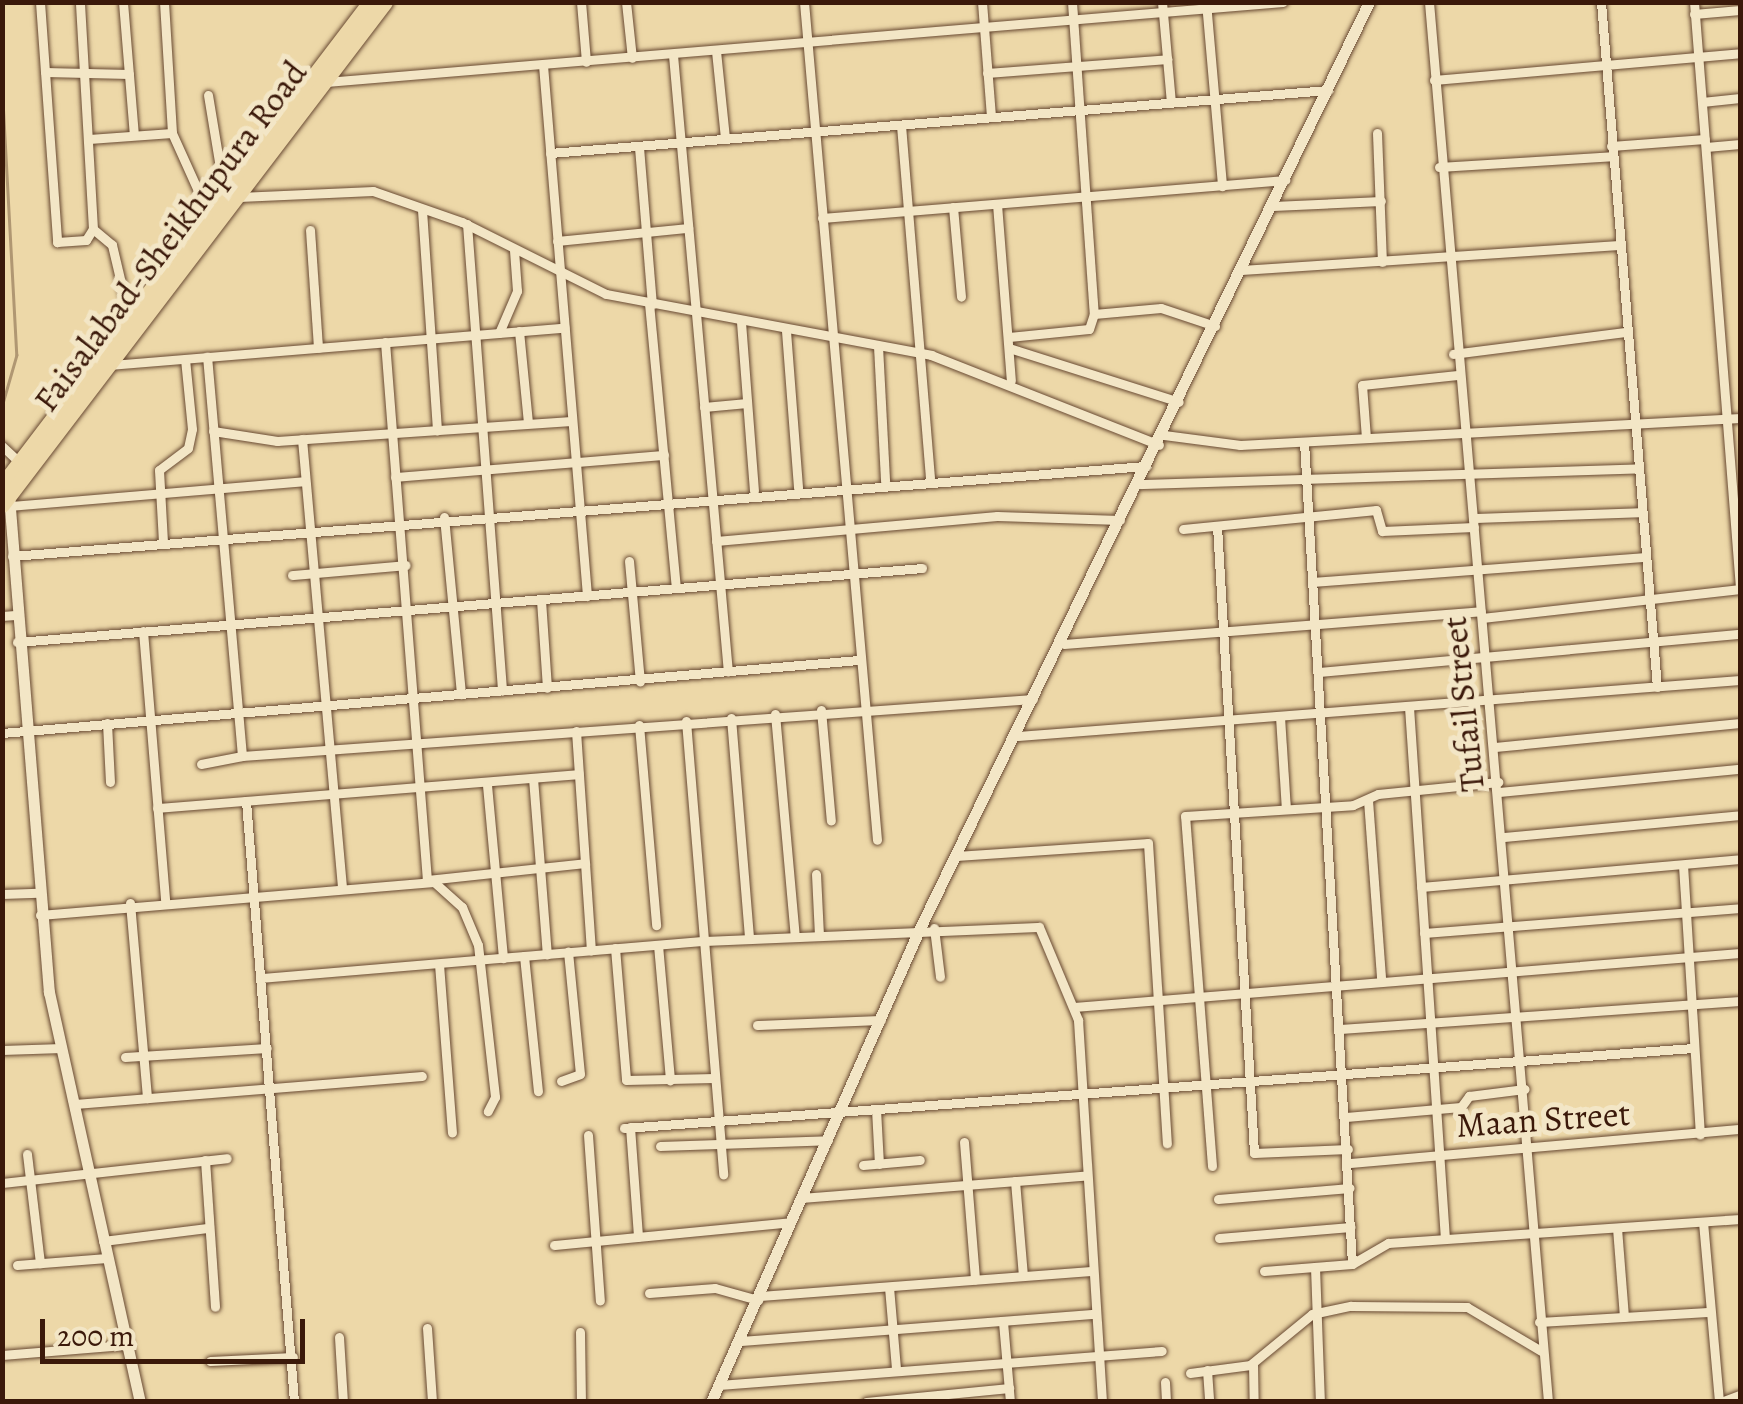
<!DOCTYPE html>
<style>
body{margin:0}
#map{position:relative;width:1743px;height:1404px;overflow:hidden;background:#edd8a8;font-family:Alegreya,serif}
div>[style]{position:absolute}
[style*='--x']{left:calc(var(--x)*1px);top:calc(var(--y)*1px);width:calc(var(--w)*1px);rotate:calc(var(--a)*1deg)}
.stream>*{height:2.5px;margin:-1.25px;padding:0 1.25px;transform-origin:1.25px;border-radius:1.25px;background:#b09772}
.roads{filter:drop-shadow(0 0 2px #684932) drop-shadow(0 0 2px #684932)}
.street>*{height:9px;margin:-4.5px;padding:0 4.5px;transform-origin:4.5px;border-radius:4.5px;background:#f3e6c6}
.secondary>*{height:11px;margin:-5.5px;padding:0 5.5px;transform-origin:5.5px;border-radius:5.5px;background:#f3e6c6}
.highway>*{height:15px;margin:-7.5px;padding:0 7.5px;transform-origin:7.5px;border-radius:7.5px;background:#edd8a8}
span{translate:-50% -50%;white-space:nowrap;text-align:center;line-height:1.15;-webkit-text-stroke:10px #f3e6c6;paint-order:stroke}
.street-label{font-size:35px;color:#3b190a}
.frame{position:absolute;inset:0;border:5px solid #3b190a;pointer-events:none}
.scale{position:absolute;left:40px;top:1319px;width:265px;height:45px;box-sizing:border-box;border:5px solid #3b190a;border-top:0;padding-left:12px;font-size:30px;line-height:35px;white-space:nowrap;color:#3b190a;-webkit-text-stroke:8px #f3e6c6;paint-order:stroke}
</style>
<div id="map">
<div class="stream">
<i style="--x:2;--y:82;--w:273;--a:86.9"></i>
<i style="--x:17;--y:355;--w:54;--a:106.1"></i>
</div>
<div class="roads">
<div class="street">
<i style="--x:40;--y:2;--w:241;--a:85.9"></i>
<i style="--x:57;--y:242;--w:29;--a:-4"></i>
<i style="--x:86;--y:240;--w:13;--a:-58"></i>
<i style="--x:93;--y:229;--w:227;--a:-93.3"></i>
<i style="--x:123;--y:2;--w:133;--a:85.3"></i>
<i style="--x:164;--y:2;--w:131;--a:86.5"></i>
<i style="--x:172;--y:133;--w:90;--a:65.7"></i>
<i style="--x:581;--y:2;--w:60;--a:85.2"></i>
<i style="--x:626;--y:2;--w:56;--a:83.9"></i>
<i style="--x:804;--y:2;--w:841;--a:85.02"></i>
<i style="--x:982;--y:2;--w:115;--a:85.5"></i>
<i style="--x:1072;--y:2;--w:313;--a:86"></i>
<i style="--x:1094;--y:314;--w:67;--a:-5.1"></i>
<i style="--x:1161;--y:308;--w:57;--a:18.4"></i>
<i style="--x:1162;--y:2;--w:101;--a:84.9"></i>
<i style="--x:1206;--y:2;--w:185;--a:85"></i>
<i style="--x:1429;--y:2;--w:1405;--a:85.14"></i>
<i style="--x:1601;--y:2;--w:687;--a:85.33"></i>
<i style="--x:1694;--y:2;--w:588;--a:85.51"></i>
<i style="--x:1694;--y:14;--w:46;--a:-5"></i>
<i style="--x:716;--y:51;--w:87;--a:84.1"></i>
<i style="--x:673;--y:55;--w:619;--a:84.91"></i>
<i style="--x:543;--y:65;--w:533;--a:85.26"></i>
<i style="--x:45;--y:72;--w:84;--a:1.4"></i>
<i style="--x:987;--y:73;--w:181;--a:-4.4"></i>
<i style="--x:1434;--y:80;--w:307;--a:-5"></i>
<i style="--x:326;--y:82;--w:960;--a:-4.78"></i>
<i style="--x:208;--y:95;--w:98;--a:80.6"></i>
<i style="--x:1702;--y:102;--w:38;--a:-6"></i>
<i style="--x:901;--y:125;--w:354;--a:85.3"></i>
<i style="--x:1377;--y:133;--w:129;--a:87.8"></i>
<i style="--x:89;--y:139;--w:83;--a:-4.1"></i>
<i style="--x:1611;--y:146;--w:94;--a:-4.3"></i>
<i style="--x:639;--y:147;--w:158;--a:85.3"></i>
<i style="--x:1706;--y:147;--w:34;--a:-5"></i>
<i style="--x:550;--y:153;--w:781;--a:-4.63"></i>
<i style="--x:1439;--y:167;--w:173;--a:-3.6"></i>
<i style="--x:239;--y:197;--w:134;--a:-2.6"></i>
<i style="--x:373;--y:191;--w:94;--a:19.2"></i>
<i style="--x:462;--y:222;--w:161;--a:26.6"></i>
<i style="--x:606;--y:294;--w:331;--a:10.6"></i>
<i style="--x:931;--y:355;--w:245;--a:21.5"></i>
<i style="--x:997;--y:204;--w:177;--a:85.5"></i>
<i style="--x:1273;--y:206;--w:108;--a:-2.7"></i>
<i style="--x:953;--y:207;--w:90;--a:84.9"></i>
<i style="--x:422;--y:210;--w:221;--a:86.1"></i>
<i style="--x:822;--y:218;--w:465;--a:-4.7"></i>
<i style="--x:467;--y:224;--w:468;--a:85.7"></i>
<i style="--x:93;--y:229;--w:25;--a:40"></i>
<i style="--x:112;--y:245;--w:74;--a:76.7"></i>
<i style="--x:310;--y:230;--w:118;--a:86.1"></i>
<i style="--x:557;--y:241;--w:132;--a:-5.7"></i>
<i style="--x:1242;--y:270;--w:377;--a:-3.8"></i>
<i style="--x:649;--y:303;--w:285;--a:84.6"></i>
<i style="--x:741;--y:322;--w:169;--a:85.6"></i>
<i style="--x:519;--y:331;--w:92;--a:84.4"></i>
<i style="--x:786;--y:331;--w:157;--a:85.6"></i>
<i style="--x:499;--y:333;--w:46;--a:-66.8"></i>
<i style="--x:517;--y:291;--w:41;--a:-94.2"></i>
<i style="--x:1009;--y:337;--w:80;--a:-5.7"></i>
<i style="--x:1089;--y:329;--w:16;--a:-72"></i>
<i style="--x:385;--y:342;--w:540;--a:85.54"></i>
<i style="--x:427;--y:880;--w:159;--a:-6.1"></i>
<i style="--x:878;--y:346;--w:135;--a:87"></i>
<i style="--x:1009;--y:348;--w:178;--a:17.6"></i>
<i style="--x:1453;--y:354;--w:173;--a:-7.3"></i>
<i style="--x:110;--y:365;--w:456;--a:-4.7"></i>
<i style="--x:704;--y:407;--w:43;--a:-5.3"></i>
<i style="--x:213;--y:431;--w:65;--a:8.9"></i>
<i style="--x:277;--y:441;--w:295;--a:-3.9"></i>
<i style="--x:1164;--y:435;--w:77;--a:7.5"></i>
<i style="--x:1240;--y:445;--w:501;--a:-3.09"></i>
<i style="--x:1366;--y:438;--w:53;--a:-94.3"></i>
<i style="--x:1362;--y:385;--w:96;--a:-6"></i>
<i style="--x:302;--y:439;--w:448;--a:84.9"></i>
<i style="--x:2;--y:446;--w:23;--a:43"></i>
<i style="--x:395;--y:477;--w:270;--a:-4.7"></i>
<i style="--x:1140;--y:484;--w:499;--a:-1.8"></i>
<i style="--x:10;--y:506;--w:296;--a:-4.8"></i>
<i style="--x:444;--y:517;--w:178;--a:84.5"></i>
<i style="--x:1473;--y:518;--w:169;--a:-2"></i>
<i style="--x:1217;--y:526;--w:628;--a:86.62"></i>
<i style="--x:1254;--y:1153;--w:94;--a:-2.4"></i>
<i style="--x:1183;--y:529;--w:194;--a:-5.6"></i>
<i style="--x:1376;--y:510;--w:22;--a:74"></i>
<i style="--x:1382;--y:531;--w:92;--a:-2.5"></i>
<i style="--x:716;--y:541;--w:282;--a:-5.1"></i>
<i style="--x:997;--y:516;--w:123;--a:1.9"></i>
<i style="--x:163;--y:542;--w:72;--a:-93.2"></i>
<i style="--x:159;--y:470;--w:36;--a:-37"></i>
<i style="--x:188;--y:448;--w:19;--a:-78"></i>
<i style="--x:192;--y:429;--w:70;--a:-95.7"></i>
<i style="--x:12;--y:556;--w:1138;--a:-4.54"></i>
<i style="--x:629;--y:561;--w:121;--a:84.8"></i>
<i style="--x:292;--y:575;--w:114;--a:-5"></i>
<i style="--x:1312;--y:582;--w:335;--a:-4.3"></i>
<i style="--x:541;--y:600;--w:88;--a:86.1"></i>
<i style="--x:2;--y:616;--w:13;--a:-4"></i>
<i style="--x:1482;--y:618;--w:260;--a:-6.4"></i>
<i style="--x:143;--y:631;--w:270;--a:85.3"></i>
<i style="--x:17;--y:642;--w:908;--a:-4.67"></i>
<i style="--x:1064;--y:644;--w:418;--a:-4.5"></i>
<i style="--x:1319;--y:672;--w:423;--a:-5.2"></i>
<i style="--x:1409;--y:707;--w:533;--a:86.13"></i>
<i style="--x:821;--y:710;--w:111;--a:84.9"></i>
<i style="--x:775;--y:714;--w:223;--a:84.9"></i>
<i style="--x:1280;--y:717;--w:92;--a:86.3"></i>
<i style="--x:731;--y:718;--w:221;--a:85.3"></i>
<i style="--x:686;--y:721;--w:455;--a:85.3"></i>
<i style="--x:107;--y:723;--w:59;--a:87.1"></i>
<i style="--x:639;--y:725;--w:201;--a:85.1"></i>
<i style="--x:576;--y:731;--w:220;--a:86.1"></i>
<i style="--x:2;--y:733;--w:860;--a:-4.87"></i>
<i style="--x:1018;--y:736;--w:724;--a:-4.44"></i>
<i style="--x:1495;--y:747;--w:246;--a:-5.6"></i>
<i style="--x:242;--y:756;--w:793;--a:-4.12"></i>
<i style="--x:201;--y:764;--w:42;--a:-11"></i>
<i style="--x:242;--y:756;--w:401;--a:-95"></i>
<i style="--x:533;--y:778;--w:177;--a:85.5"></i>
<i style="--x:487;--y:785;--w:174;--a:84.7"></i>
<i style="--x:1499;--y:792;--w:242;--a:-5.5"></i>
<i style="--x:1368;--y:800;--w:178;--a:85.8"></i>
<i style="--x:246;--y:801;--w:603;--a:85.43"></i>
<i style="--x:157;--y:808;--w:423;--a:-4.6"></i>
<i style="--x:1504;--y:837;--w:237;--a:-5.3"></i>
<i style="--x:957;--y:856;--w:191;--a:-3.9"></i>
<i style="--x:1148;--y:843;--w:301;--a:86.4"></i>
<i style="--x:1683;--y:865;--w:270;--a:86.4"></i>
<i style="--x:816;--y:874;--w:61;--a:87.2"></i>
<i style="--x:1421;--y:887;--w:320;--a:-5"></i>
<i style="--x:2;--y:894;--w:36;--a:-2"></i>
<i style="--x:130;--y:903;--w:196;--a:85"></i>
<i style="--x:40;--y:915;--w:395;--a:-4.8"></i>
<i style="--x:434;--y:882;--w:38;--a:42"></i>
<i style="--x:462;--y:907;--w:41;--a:67.2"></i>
<i style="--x:478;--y:945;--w:153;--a:83.6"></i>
<i style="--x:495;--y:1097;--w:16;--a:117"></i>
<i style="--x:934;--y:928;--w:49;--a:83"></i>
<i style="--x:1424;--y:933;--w:317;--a:-4.5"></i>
<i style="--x:658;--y:945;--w:136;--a:84.9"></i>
<i style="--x:615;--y:948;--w:132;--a:85.2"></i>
<i style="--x:626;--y:1080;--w:88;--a:-1.3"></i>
<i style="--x:524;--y:956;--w:136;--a:84.1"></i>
<i style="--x:439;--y:964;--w:169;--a:85.6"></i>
<i style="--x:261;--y:978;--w:444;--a:-4.8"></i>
<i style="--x:703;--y:941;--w:336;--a:-2.4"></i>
<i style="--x:1039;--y:927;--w:101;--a:67.2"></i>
<i style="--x:1078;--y:1020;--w:383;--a:86.4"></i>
<i style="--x:1074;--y:1007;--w:668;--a:-4.64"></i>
<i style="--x:757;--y:1025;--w:124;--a:-2.3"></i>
<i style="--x:1340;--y:1029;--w:401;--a:-4"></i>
<i style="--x:2;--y:1050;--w:60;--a:-1.9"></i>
<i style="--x:125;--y:1057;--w:142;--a:-3.6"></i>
<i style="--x:561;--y:1081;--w:20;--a:-20"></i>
<i style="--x:580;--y:1074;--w:123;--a:-95.6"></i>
<i style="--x:75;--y:1104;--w:348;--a:-4.6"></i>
<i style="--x:876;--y:1109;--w:55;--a:86.9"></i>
<i style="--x:1346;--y:1117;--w:115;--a:-5"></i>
<i style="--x:1461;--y:1107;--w:14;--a:-54"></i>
<i style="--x:1469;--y:1096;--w:56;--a:-7.1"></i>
<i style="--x:630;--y:1127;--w:110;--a:85.8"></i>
<i style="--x:624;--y:1128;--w:1073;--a:-4.28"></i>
<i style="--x:588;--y:1135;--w:166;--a:85.9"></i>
<i style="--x:964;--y:1142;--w:138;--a:85.4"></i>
<i style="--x:660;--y:1146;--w:168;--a:-2"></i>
<i style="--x:27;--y:1154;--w:110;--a:83.2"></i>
<i style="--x:205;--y:1160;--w:147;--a:86.1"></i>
<i style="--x:1349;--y:1163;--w:392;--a:-5"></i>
<i style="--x:863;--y:1165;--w:57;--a:-5"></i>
<i style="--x:1212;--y:1166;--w:351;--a:-94.4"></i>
<i style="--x:1185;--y:816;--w:168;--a:-3.7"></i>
<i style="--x:1353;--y:805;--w:27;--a:-24"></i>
<i style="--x:1378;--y:794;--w:121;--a:-5.7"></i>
<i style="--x:1015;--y:1181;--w:95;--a:85.2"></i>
<i style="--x:2;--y:1183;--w:226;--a:-6.3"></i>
<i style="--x:801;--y:1198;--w:283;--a:-4.5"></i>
<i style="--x:1218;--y:1199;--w:132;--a:-4.8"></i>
<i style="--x:1703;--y:1222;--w:181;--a:84.9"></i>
<i style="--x:1617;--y:1228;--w:89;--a:85.5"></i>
<i style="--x:1219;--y:1238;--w:132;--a:-4.8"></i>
<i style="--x:103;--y:1241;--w:105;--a:-7.1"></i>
<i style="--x:554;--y:1245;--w:238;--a:-5.5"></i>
<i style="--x:1352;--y:1264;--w:42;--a:-30.3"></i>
<i style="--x:1388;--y:1243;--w:353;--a:-3.9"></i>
<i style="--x:17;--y:1265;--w:90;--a:-4.4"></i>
<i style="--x:1315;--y:1267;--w:135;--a:87.9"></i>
<i style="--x:1264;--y:1271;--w:88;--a:-4.5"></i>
<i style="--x:1352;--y:1264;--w:823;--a:-93.34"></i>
<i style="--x:889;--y:1287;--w:82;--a:85.1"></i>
<i style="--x:649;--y:1293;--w:66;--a:-4.3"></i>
<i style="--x:715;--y:1288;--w:45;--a:15.6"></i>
<i style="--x:760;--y:1296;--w:332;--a:-4.3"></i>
<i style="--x:1003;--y:1322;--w:80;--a:85"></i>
<i style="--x:1539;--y:1322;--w:169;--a:-3.4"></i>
<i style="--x:427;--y:1328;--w:74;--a:86.1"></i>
<i style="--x:580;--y:1332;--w:70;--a:89.2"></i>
<i style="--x:339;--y:1337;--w:65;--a:86.5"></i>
<i style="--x:741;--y:1341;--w:355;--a:-4.4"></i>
<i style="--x:2;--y:1355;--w:122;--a:-4.7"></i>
<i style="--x:210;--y:1361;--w:83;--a:-2.8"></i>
<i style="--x:1253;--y:1363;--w:39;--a:89"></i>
<i style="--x:1207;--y:1370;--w:32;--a:86"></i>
<i style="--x:1190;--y:1373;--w:61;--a:-7.6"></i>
<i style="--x:1250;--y:1365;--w:80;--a:-39.4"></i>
<i style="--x:1312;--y:1314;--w:40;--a:-12"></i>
<i style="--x:1351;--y:1306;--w:116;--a:0.5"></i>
<i style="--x:1467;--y:1307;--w:86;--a:30.7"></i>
<i style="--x:1165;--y:1382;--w:20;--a:87"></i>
<i style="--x:719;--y:1385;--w:444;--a:-4.4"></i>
<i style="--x:866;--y:1402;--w:144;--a:-5.6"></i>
</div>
<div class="secondary">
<i style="--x:9;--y:496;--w:498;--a:85.4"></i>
<i style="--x:49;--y:992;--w:420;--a:77.5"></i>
<i style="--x:711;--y:1402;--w:516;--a:-66.22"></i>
<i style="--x:919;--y:930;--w:1031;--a:-64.13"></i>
<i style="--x:1724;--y:1402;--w:17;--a:-21"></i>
</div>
<div class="highway">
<i style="--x:2;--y:485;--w:607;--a:-52.7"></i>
<i style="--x:2;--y:505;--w:632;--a:-52.71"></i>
</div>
</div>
<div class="street-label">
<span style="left:170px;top:236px;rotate:-53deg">Faisalabad-Sheikhupura Road</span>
<span style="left:1463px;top:704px;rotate:-96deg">Tufail Street</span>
<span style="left:1543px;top:1119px;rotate:-4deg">Maan Street</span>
</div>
<div class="frame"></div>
<div class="scale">200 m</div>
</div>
